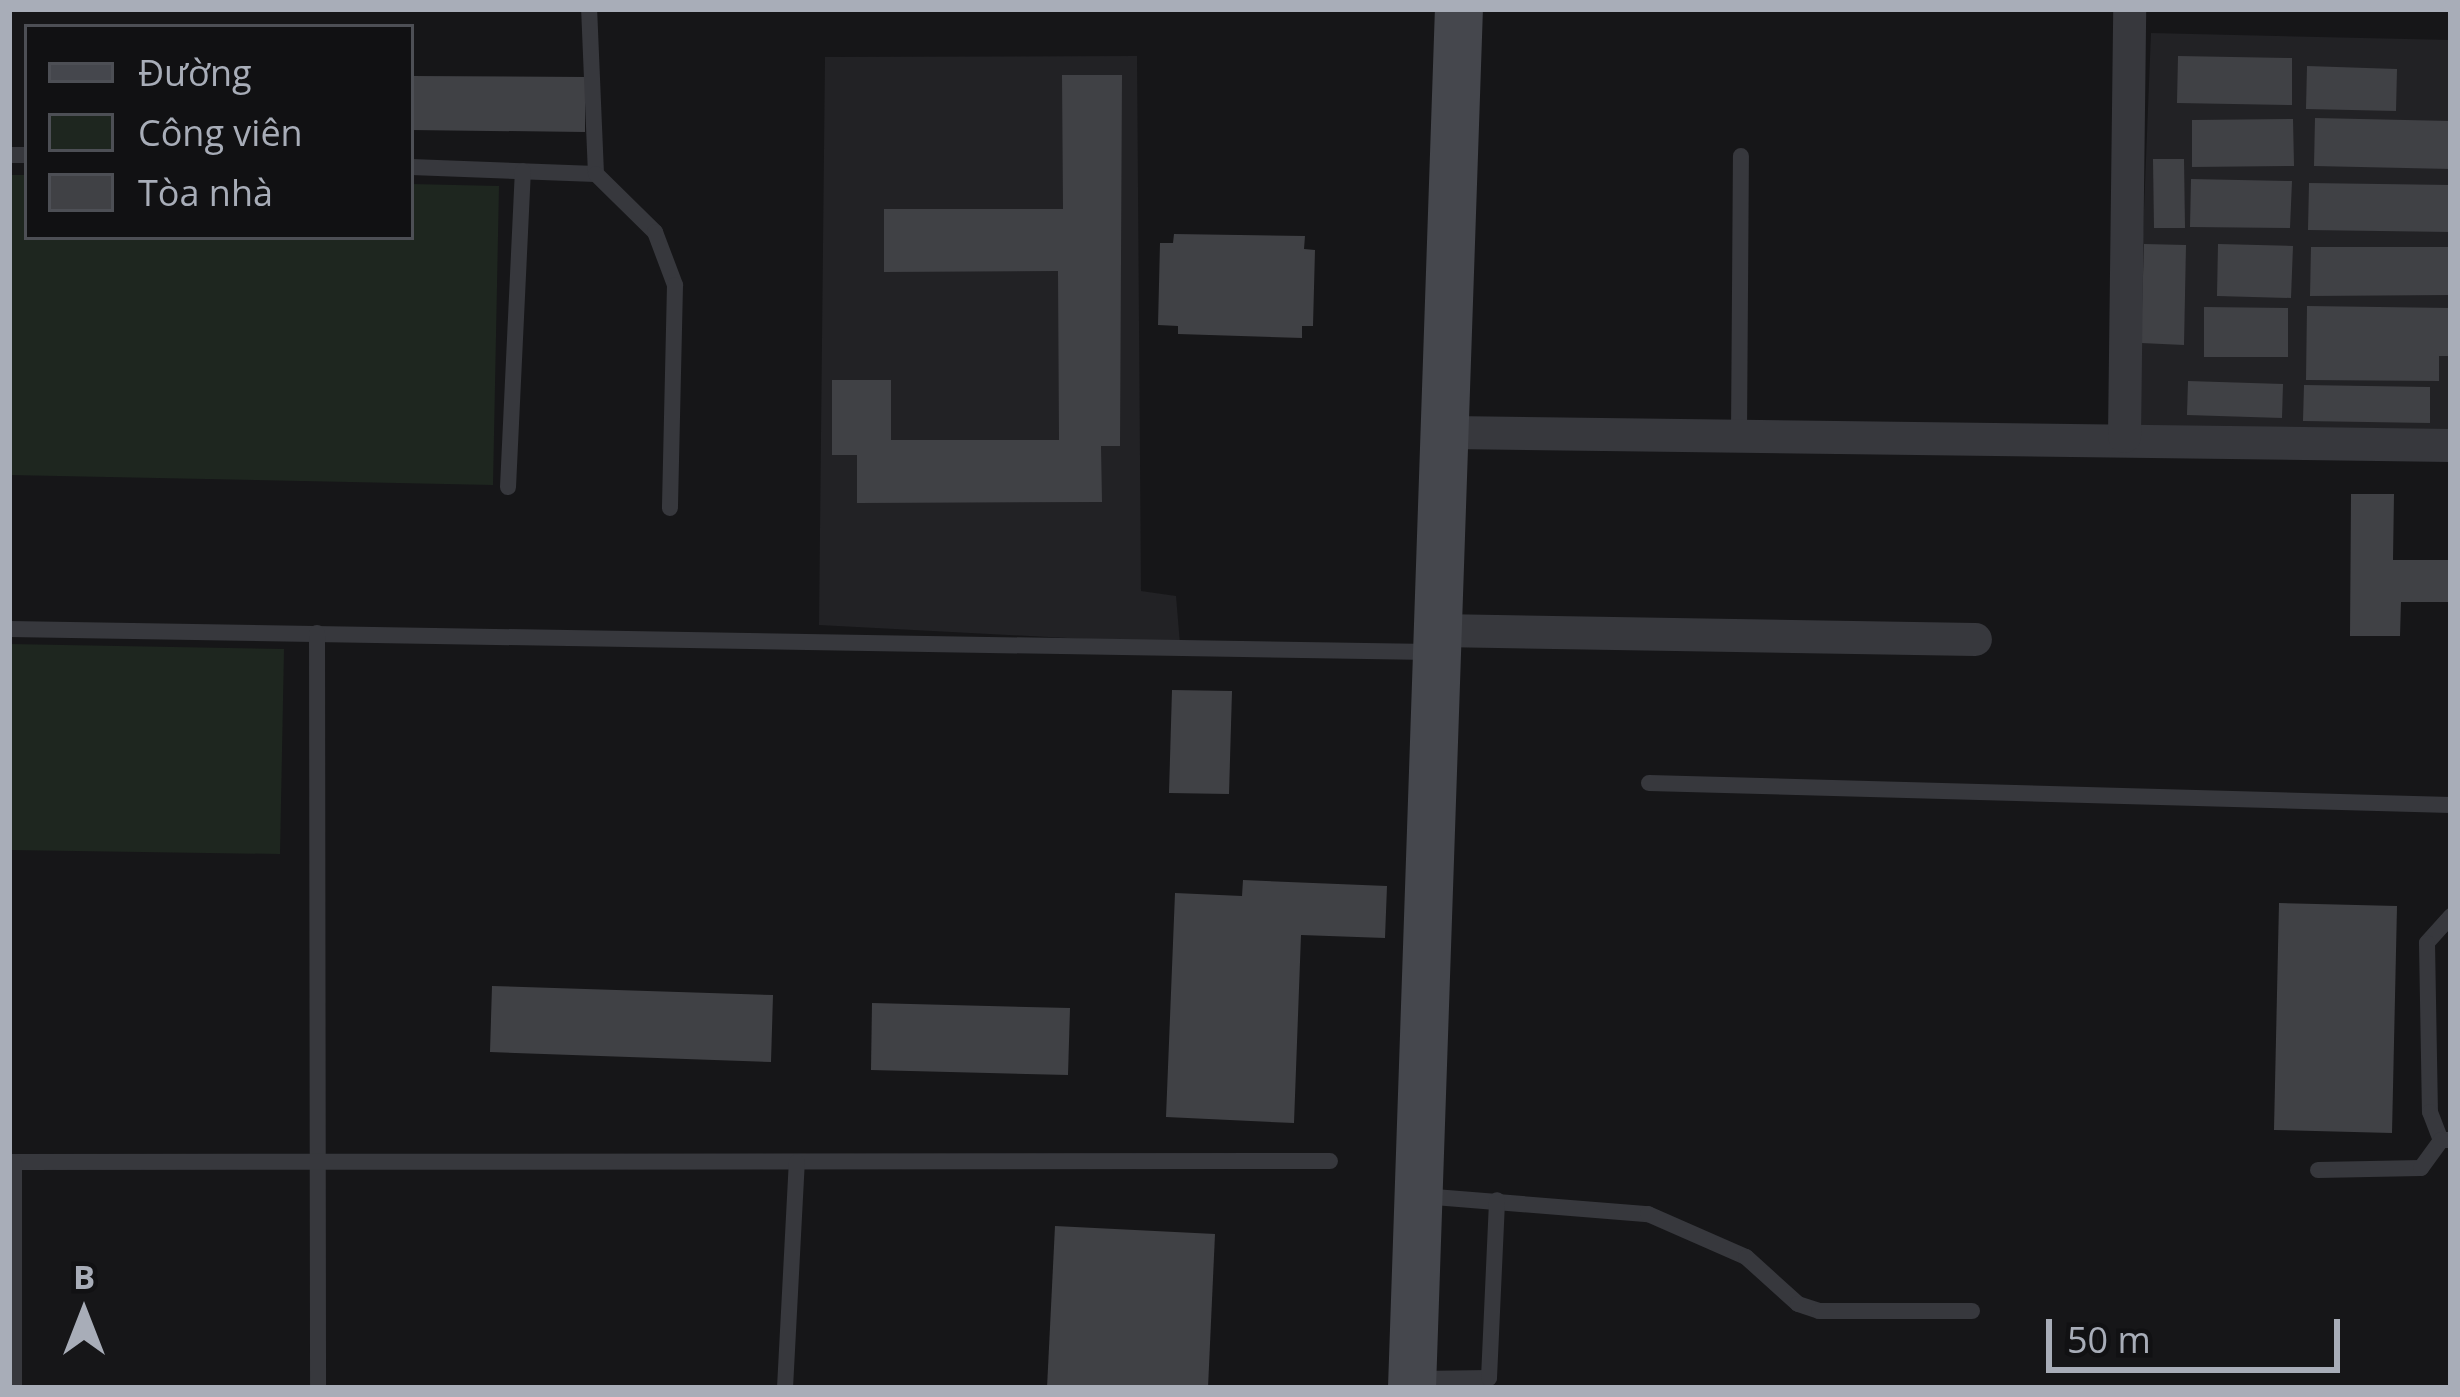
<!DOCTYPE html>
<meta charset="utf-8">
<style>
body{margin:0}
#map{position:relative;width:2460px;height:1397px;overflow:hidden;background:#161618;font-family:"Open Sans",sans-serif}
div>[style]{position:absolute}
[style*='--x']{left:calc(var(--x)*1px);top:calc(var(--y)*1px);width:calc(var(--w)*1px);rotate:calc(var(--a)*1deg)}
.built>*{inset:0;background:#222225}
.green>*{inset:0;background:#1e261f}
.building>*{inset:0;background:#404145}
.lane>*{height:16px;margin:-8px;padding:0 8px;transform-origin:8px;border-radius:8px;background:#37383d}
.street>*{height:33px;margin:-16.5px;padding:0 16.5px;transform-origin:16.5px;border-radius:16.5px;background:#37383d}
.secondary>*{height:48px;margin:-24px;padding:0 24px;transform-origin:24px;border-radius:24px;background:#45474d}
span{translate:-50% -50%;white-space:nowrap;text-align:center;line-height:1.15;-webkit-text-stroke:12px #111113;paint-order:stroke}
.frame{position:absolute;inset:0;border:12px solid #a8adb8;pointer-events:none}
.legend{position:absolute;left:24px;top:24px;width:390px;height:216px;box-sizing:border-box;background:#111113;border:3px solid #4d4f55;margin:0;padding:15px 21px;list-style:none;font-size:36px;color:#a8adb8}
.legend li{display:flex;align-items:center;gap:24px;height:60px}
.legend b{width:60px;border:3px solid #4d4f55}
.north{position:absolute;left:24px;top:1253px;width:120px;height:120px;-webkit-text-stroke:9px #111113;paint-order:stroke;rotate:0deg;font-size:33px;font-weight:700;line-height:48px;text-align:center;color:#a8adb8}
.north::after{content:'';display:block;margin:auto;width:42px;height:54px;background:#a8adb8;clip-path:polygon(50% 0,100% 100%,50% 72%,0 100%)}
.scale{position:absolute;left:2046px;top:1319px;width:294px;height:54px;box-sizing:border-box;border:6px solid #a8adb8;border-top:0;padding-left:15px;font-size:36px;line-height:42px;white-space:nowrap;color:#a8adb8;-webkit-text-stroke:9px #111113;paint-order:stroke}
</style>
<div id="map">
<div class="built">
<i style="clip-path:polygon(2151px 33px,2451px 40px,2451px 437px,2135px 436px)"></i>
<i style="clip-path:polygon(1137px 56px,1141px 591px,1176px 596px,1180px 644px,819px 625px,825px 57px)"></i>
</div>
<div class="green">
<i style="clip-path:polygon(9px 175px,27px 175px,27px 237px,411px 237px,411px 184px,499px 186px,493px 485px,9px 475px)"></i>
<i style="clip-path:polygon(9px 644px,284px 649px,280px 854px,9px 850px)"></i>
</div>
<div class="building">
<i style="clip-path:polygon(2178px 56px,2292px 58px,2292px 105px,2177px 103px)"></i>
<i style="clip-path:polygon(2307px 66px,2397px 69px,2396px 111px,2306px 109px)"></i>
<i style="clip-path:polygon(1062px 75px,1122px 75px,1120px 446px,1101px 446px,1102px 502px,857px 503px,857px 455px,832px 455px,832px 380px,891px 380px,891px 440px,1059px 440px,1058px 271px,884px 272px,884px 209px,1063px 209px)"></i>
<i style="clip-path:polygon(411px 76px,585px 77px,585px 132px,411px 130px)"></i>
<i style="clip-path:polygon(2315px 118px,2451px 121px,2451px 169px,2314px 166px)"></i>
<i style="clip-path:polygon(2293px 119px,2294px 166px,2192px 167px,2192px 120px)"></i>
<i style="clip-path:polygon(2153px 159px,2184px 159px,2185px 228px,2154px 228px)"></i>
<i style="clip-path:polygon(2191px 179px,2292px 181px,2290px 228px,2190px 227px)"></i>
<i style="clip-path:polygon(2309px 183px,2451px 185px,2451px 232px,2308px 230px)"></i>
<i style="clip-path:polygon(1174px 234px,1305px 236px,1304px 249px,1315px 250px,1313px 326px,1302px 326px,1302px 338px,1178px 334px,1178px 326px,1158px 325px,1160px 243px,1173px 243px)"></i>
<i style="clip-path:polygon(2144px 244px,2186px 245px,2184px 345px,2141px 343px)"></i>
<i style="clip-path:polygon(2218px 244px,2293px 246px,2291px 298px,2217px 296px)"></i>
<i style="clip-path:polygon(2311px 247px,2451px 247px,2451px 295px,2310px 296px)"></i>
<i style="clip-path:polygon(2307px 306px,2451px 308px,2451px 356px,2439px 356px,2439px 381px,2306px 380px)"></i>
<i style="clip-path:polygon(2204px 307px,2288px 308px,2288px 357px,2204px 357px)"></i>
<i style="clip-path:polygon(2188px 381px,2283px 384px,2282px 418px,2187px 415px)"></i>
<i style="clip-path:polygon(2304px 385px,2430px 387px,2430px 423px,2303px 421px)"></i>
<i style="clip-path:polygon(2351px 494px,2394px 494px,2393px 560px,2451px 560px,2451px 602px,2401px 602px,2400px 636px,2350px 636px)"></i>
<i style="clip-path:polygon(1172px 690px,1232px 691px,1229px 794px,1169px 793px)"></i>
<i style="clip-path:polygon(1243px 880px,1387px 886px,1385px 938px,1301px 935px,1294px 1123px,1166px 1117px,1175px 893px,1242px 896px)"></i>
<i style="clip-path:polygon(2279px 903px,2397px 906px,2392px 1133px,2274px 1130px)"></i>
<i style="clip-path:polygon(492px 986px,773px 995px,771px 1062px,490px 1052px)"></i>
<i style="clip-path:polygon(872px 1003px,1070px 1008px,1068px 1075px,871px 1070px)"></i>
<i style="clip-path:polygon(1055px 1226px,1215px 1234px,1208px 1388px,1047px 1388px)"></i>
</div>
<div class="lane">
<i style="--x:9;--y:155;--w:18;--a:0"></i>
<i style="--x:411;--y:167;--w:185;--a:2.2"></i>
<i style="--x:596;--y:174;--w:165;--a:-92.4"></i>
<i style="--x:596;--y:174;--w:83;--a:44.5"></i>
<i style="--x:655;--y:232;--w:57;--a:69.3"></i>
<i style="--x:675;--y:285;--w:223;--a:91.3"></i>
<i style="--x:1739;--y:434;--w:278;--a:-89.6"></i>
<i style="--x:508;--y:487;--w:316;--a:-87.3"></i>
<i style="--x:9;--y:629;--w:1422;--a:0.93"></i>
<i style="--x:317;--y:633;--w:755;--a:89.92"></i>
<i style="--x:1649;--y:783;--w:802;--a:1.57"></i>
<i style="--x:2451;--y:916;--w:36;--a:132"></i>
<i style="--x:2427;--y:943;--w:169;--a:89"></i>
<i style="--x:2430;--y:1112;--w:30;--a:69"></i>
<i style="--x:2441;--y:1140;--w:10;--a:0"></i>
<i style="--x:9;--y:1162;--w:1321;--a:-0.04"></i>
<i style="--x:14;--y:1162;--w:226;--a:90"></i>
<i style="--x:2318;--y:1170;--w:103;--a:-1.1"></i>
<i style="--x:2421;--y:1168;--w:34;--a:-54"></i>
<i style="--x:1422;--y:1196;--w:227;--a:4.6"></i>
<i style="--x:1648;--y:1214;--w:107;--a:23.7"></i>
<i style="--x:1746;--y:1257;--w:70;--a:42.1"></i>
<i style="--x:1798;--y:1304;--w:22;--a:18"></i>
<i style="--x:1819;--y:1311;--w:153;--a:0"></i>
<i style="--x:1419;--y:1379;--w:70;--a:-0.8"></i>
<i style="--x:1489;--y:1378;--w:178;--a:-87.4"></i>
<i style="--x:785;--y:1388;--w:226;--a:-87"></i>
</div>
<div class="street">
<i style="--x:1450;--y:432;--w:1001;--a:0.74"></i>
<i style="--x:2124;--y:436;--w:427;--a:-89.3"></i>
<i style="--x:1439;--y:630;--w:536;--a:0.96"></i>
</div>
<div class="secondary">
<i style="--x:1412;--y:1388;--w:1380;--a:-88.05"></i>
</div>
<div class="frame"></div>
<ul class="legend">
<li><b style="height:15px;background:#45474d"></b>Đường</li>
<li><b style="height:33px;background:#1e261f"></b>Công viên</li>
<li><b style="height:33px;background:#404145"></b>Tòa nhà</li>
</ul>
<div class="north">B</div>
<div class="scale">50 m</div>
</div>
